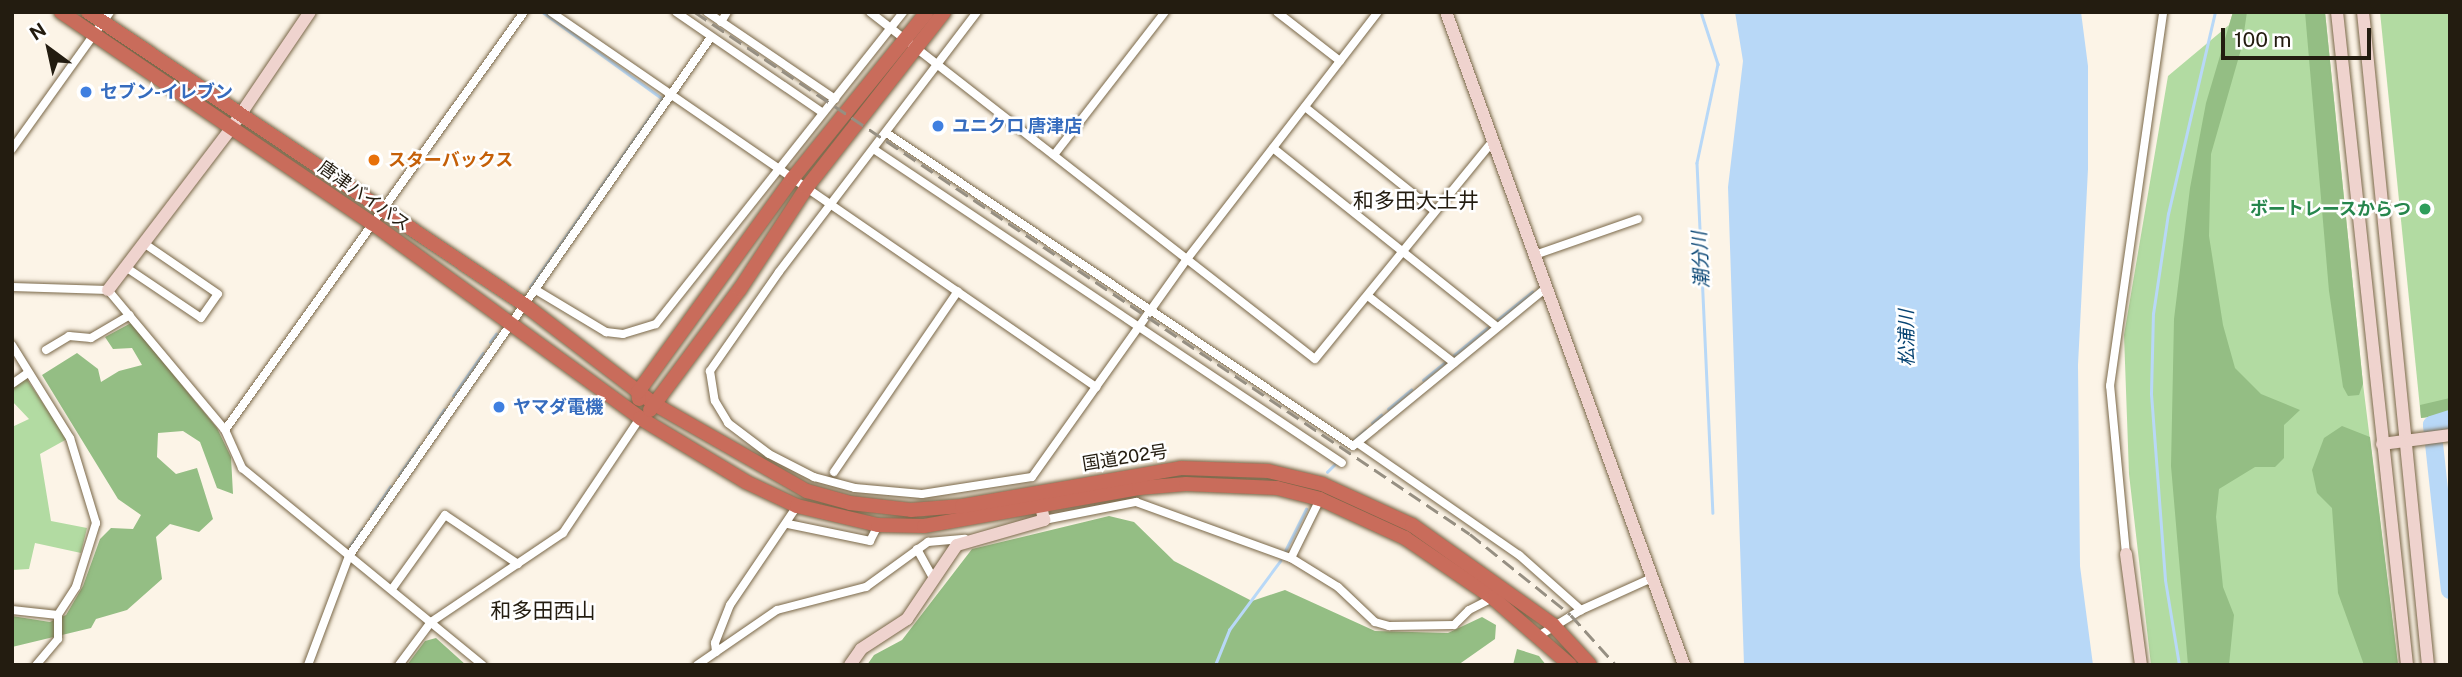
<!DOCTYPE html>
<meta charset="utf-8">
<style>
body{margin:0}
#map{position:relative;width:2462px;height:677px;overflow:hidden;background:#fcf4e7;font-family:"Public Sans","Noto Sans JP",sans-serif}
div>[style]{position:absolute}
[style*='--x']{left:calc(var(--x)*1px);top:calc(var(--y)*1px);width:calc(var(--w)*1px);rotate:calc(var(--a)*1deg)}
.green>*{inset:0;background:#b2dba2}
.forest>*{inset:0;background:#94be84}
.water>*{inset:0;background:#b8d8f7}
.stream>*{height:2.5px;margin:-1.25px;padding:0 1.25px;transform-origin:1.25px;border-radius:1.25px;background:#b8d8f7}
.river>*{height:18px;margin:-9px;padding:0 9px;transform-origin:9px;border-radius:9px;background:#b8d8f7}
.roads{filter:drop-shadow(0 0 2px #796748) drop-shadow(0 0 2px #796748)}
.street>*{height:8px;margin:-4px;padding:0 4px;transform-origin:4px;border-radius:4px;background:#fff}
.secondary>*{height:12px;margin:-6px;padding:0 6px;transform-origin:6px;border-radius:6px;background:#efd3ce}
.highway>*{height:14px;margin:-7px;padding:0 7px;transform-origin:7px;border-radius:7px;background:#c96c5b}
.rail>*{height:2.5px;margin-top:-1.25px;transform-origin:0;background:repeating-linear-gradient(90deg,#968f82 0 14px,transparent 0 21px)}
.dots>*{width:19px;height:19px;translate:-50% -50%;box-sizing:border-box;border:4px solid #fff;border-radius:50%}
span{translate:-50% -50%;white-space:nowrap;text-align:center;line-height:1.15;-webkit-text-stroke:5px #fff;paint-order:stroke}
.shop-label{font-size:18px;color:#366cbe;font-weight:700}
.left{translate:0 -50%;text-align:left}
.food-label{font-size:18px;color:#c56008;font-weight:700}
.street-label{font-size:18px;color:#231c10}
.leisure-label{font-size:18px;color:#27864d;font-weight:700}
.right{translate:-100% -50%;text-align:right}
.water-label{font-size:19px;color:#074473;font-style:italic}
.quarter-label{font-size:21px;color:#231c10}
.frame{position:absolute;inset:0;border:14px solid #231c10;pointer-events:none}
.north{position:absolute;left:14px;top:14px;width:70px;height:70px;-webkit-text-stroke:5px #fff;paint-order:stroke;rotate:327deg;font-size:19px;font-weight:700;line-height:28px;text-align:center;color:#231c10}
.north::after{content:'';display:block;margin:auto;width:24px;height:32px;background:#231c10;clip-path:polygon(50% 0,100% 100%,50% 72%,0 100%)}
.scale{position:absolute;left:2221px;top:28px;width:150px;height:32px;box-sizing:border-box;border:4px solid #231c10;border-top:0;padding-left:9px;font-size:21px;line-height:24px;white-space:nowrap;color:#231c10;-webkit-text-stroke:5px #fff;paint-order:stroke}
</style>
<div id="map">
<div class="green">
<i style="clip-path:polygon(2233px 12px,2325px 12px,2363px 384px,2398px 665px,2151px 665px,2129px 474px,2124px 335px,2168px 76px,2229px 25px)"></i>
<i style="clip-path:polygon(2380px 12px,2450px 12px,2450px 414px,2421px 418px)"></i>
<i style="clip-path:polygon(26px 378px,67px 439px,40px 454px,51px 521px,87px 528px,81px 553px,35px 543px,29px 569px,12px 570px,12px 427px,29px 419px,12px 401px,12px 388px)"></i>
</div>
<div class="forest">
<i style="clip-path:polygon(2233px 12px,2247px 12px,2242px 46px,2211px 154px,2209px 236px,2223px 325px,2235px 368px,2261px 394px,2300px 410px,2284px 425px,2284px 458px,2275px 467px,2255px 467px,2219px 489px,2216px 517px,2223px 587px,2234px 615px,2229px 665px,2188px 665px,2171px 466px,2174px 319px,2190px 188px,2206px 103px)"></i>
<i style="clip-path:polygon(2305px 12px,2325px 12px,2363px 384px,2359px 395px,2348px 396px,2343px 387px,2329px 291px)"></i>
<i style="clip-path:polygon(131px 323px,217px 428px,231px 457px,233px 494px,217px 488px,200px 442px,183px 431px,158px 433px,157px 457px,176px 474px,197px 468px,213px 519px,199px 532px,170px 524px,156px 537px,162px 579px,127px 610px,96px 619px,91px 628px,12px 647px,12px 616px,50px 622px,66px 615px,83px 586px,100px 539px,111px 528px,133px 529px,141px 515px,118px 499px,42px 375px,77px 353px,98px 369px,101px 382px,119px 371px,142px 365px,132px 348px,113px 349px,105px 337px)"></i>
<i style="clip-path:polygon(2450px 398px,2450px 414px,2421px 418px,2420px 405px)"></i>
<i style="clip-path:polygon(2342px 426px,2370px 437px,2398px 665px,2364px 665px,2338px 593px,2332px 508px,2317px 493px,2312px 470px,2324px 438px)"></i>
<i style="clip-path:polygon(1109px 516px,1134px 522px,1174px 561px,1252px 601px,1285px 590px,1375px 631px,1448px 633px,1482px 617px,1496px 625px,1495px 639px,1458px 665px,867px 665px,874px 655px,902px 640px,972px 549px)"></i>
<i style="clip-path:polygon(436px 638px,466px 665px,407px 665px,425px 641px)"></i>
<i style="clip-path:polygon(1517px 649px,1539px 656px,1546px 665px,1513px 665px)"></i>
</div>
<div class="water">
<i style="clip-path:polygon(1735px 12px,2081px 12px,2088px 66px,2088px 169px,2078px 365px,2080px 566px,2093px 665px,1744px 665px,1728px 187px,1743px 61px)"></i>
</div>
<div class="stream">
<i style="--x:1701;--y:12;--w:55;--a:71.9"></i>
<i style="--x:1718;--y:64;--w:101;--a:102"></i>
<i style="--x:1697;--y:163;--w:350;--a:87.4"></i>
<i style="--x:530;--y:287;--w:230;--a:-54.9"></i>
<i style="--x:662;--y:99;--w:148;--a:-144.1"></i>
<i style="--x:1497;--y:320;--w:45;--a:-38.7"></i>
<i style="--x:490;--y:342;--w:10;--a:-53"></i>
<i style="--x:1454;--y:355;--w:43;--a:-39.3"></i>
<i style="--x:1423;--y:380;--w:27;--a:-39"></i>
<i style="--x:453;--y:396;--w:52;--a:-55.1"></i>
<i style="--x:1388;--y:409;--w:30;--a:-40"></i>
<i style="--x:1372;--y:423;--w:12;--a:-42"></i>
<i style="--x:429;--y:432;--w:27;--a:-56"></i>
<i style="--x:1354;--y:440;--w:15;--a:-42"></i>
<i style="--x:1327;--y:472;--w:10;--a:-45"></i>
<i style="--x:399;--y:475;--w:35;--a:-55"></i>
<i style="--x:371;--y:515;--w:34;--a:-56"></i>
<i style="--x:350;--y:546;--w:21;--a:-55"></i>
<i style="--x:1285;--y:551;--w:47;--a:-63.4"></i>
<i style="--x:1215;--y:665;--w:38;--a:-68"></i>
<i style="--x:1229;--y:630;--w:86;--a:-53.5"></i>
<i style="--x:2179;--y:665;--w:86;--a:-99.4"></i>
<i style="--x:2165;--y:580;--w:187;--a:-94.3"></i>
<i style="--x:2151;--y:394;--w:80;--a:-88.6"></i>
<i style="--x:2153;--y:314;--w:101;--a:-81.5"></i>
<i style="--x:2168;--y:214;--w:207;--a:-76.9"></i>
</div>
<div class="river">
<i style="--x:2450;--y:419;--w:19;--a:162"></i>
<i style="--x:2432;--y:425;--w:166;--a:83.8"></i>
</div>
<div class="roads">
<div class="street">
<i style="--x:551;--y:12;--w:662;--a:34.53"></i>
<i style="--x:676;--y:12;--w:178;--a:34.5"></i>
<i style="--x:707;--y:12;--w:155;--a:34.2"></i>
<i style="--x:870;--y:12;--w:564;--a:37.95"></i>
<i style="--x:1315;--y:359;--w:281;--a:-50.8"></i>
<i style="--x:977;--y:12;--w:327;--a:127.3"></i>
<i style="--x:779;--y:272;--w:121;--a:124.9"></i>
<i style="--x:710;--y:371;--w:30;--a:81"></i>
<i style="--x:715;--y:401;--w:26;--a:59"></i>
<i style="--x:728;--y:423;--w:51;--a:37.1"></i>
<i style="--x:769;--y:454;--w:51;--a:27.1"></i>
<i style="--x:814;--y:477;--w:42;--a:15"></i>
<i style="--x:855;--y:488;--w:67;--a:5.1"></i>
<i style="--x:922;--y:494;--w:111;--a:-8.8"></i>
<i style="--x:1032;--y:477;--w:267;--a:-54.6"></i>
<i style="--x:1187;--y:259;--w:312;--a:-52.3"></i>
<i style="--x:1277;--y:12;--w:80;--a:37.9"></i>
<i style="--x:721;--y:22;--w:12;--a:-59"></i>
<i style="--x:1305;--y:107;--w:166;--a:38.7"></i>
<i style="--x:888;--y:134;--w:560;--a:33.86"></i>
<i style="--x:1353;--y:446;--w:251;--a:-39.3"></i>
<i style="--x:1273;--y:148;--w:287;--a:38.6"></i>
<i style="--x:12;--y:149;--w:168;--a:-54.4"></i>
<i style="--x:875;--y:150;--w:562;--a:33.83"></i>
<i style="--x:1054;--y:155;--w:181;--a:-52.2"></i>
<i style="--x:1535;--y:255;--w:109;--a:-19.3"></i>
<i style="--x:127;--y:268;--w:89;--a:34"></i>
<i style="--x:201;--y:318;--w:29;--a:-55"></i>
<i style="--x:218;--y:294;--w:88;--a:-145.6"></i>
<i style="--x:12;--y:287;--w:96;--a:1.8"></i>
<i style="--x:108;--y:290;--w:182;--a:50.1"></i>
<i style="--x:225;--y:430;--w:42;--a:65.9"></i>
<i style="--x:242;--y:468;--w:311;--a:39.3"></i>
<i style="--x:536;--y:290;--w:82;--a:31"></i>
<i style="--x:606;--y:332;--w:17;--a:7"></i>
<i style="--x:623;--y:334;--w:34;--a:-17"></i>
<i style="--x:656;--y:324;--w:398;--a:-51.6"></i>
<i style="--x:1368;--y:296;--w:109;--a:37.9"></i>
<i style="--x:12;--y:345;--w:110;--a:58.1"></i>
<i style="--x:70;--y:438;--w:89;--a:73"></i>
<i style="--x:96;--y:523;--w:67;--a:107.4"></i>
<i style="--x:76;--y:587;--w:33;--a:123"></i>
<i style="--x:58;--y:615;--w:24;--a:90"></i>
<i style="--x:58;--y:639;--w:34;--a:130"></i>
<i style="--x:46;--y:350;--w:27;--a:-31"></i>
<i style="--x:69;--y:336;--w:22;--a:5"></i>
<i style="--x:91;--y:338;--w:45;--a:-30.5"></i>
<i style="--x:12;--y:384;--w:19;--a:-35"></i>
<i style="--x:225;--y:430;--w:514;--a:-54.42"></i>
<i style="--x:1359;--y:444;--w:195;--a:34.8"></i>
<i style="--x:1519;--y:555;--w:83;--a:41.6"></i>
<i style="--x:834;--y:472;--w:219;--a:-55.6"></i>
<i style="--x:1044;--y:520;--w:94;--a:-11.1"></i>
<i style="--x:1136;--y:502;--w:165;--a:19.9"></i>
<i style="--x:1291;--y:558;--w:55;--a:31.7"></i>
<i style="--x:1338;--y:587;--w:51;--a:43.4"></i>
<i style="--x:1375;--y:622;--w:15;--a:16"></i>
<i style="--x:1389;--y:626;--w:65;--a:-0.9"></i>
<i style="--x:1454;--y:625;--w:21;--a:-45"></i>
<i style="--x:1469;--y:610;--w:27;--a:-27"></i>
<i style="--x:788;--y:524;--w:84;--a:11.7"></i>
<i style="--x:870;--y:541;--w:18;--a:-63"></i>
<i style="--x:917;--y:549;--w:35;--a:61"></i>
<i style="--x:2126;--y:554;--w:169;--a:-95.4"></i>
<i style="--x:2110;--y:386;--w:378;--a:-81.9"></i>
<i style="--x:1291;--y:558;--w:66;--a:-63.8"></i>
<i style="--x:392;--y:589;--w:91;--a:-54.4"></i>
<i style="--x:445;--y:515;--w:88;--a:33.9"></i>
<i style="--x:12;--y:610;--w:46;--a:6.2"></i>
<i style="--x:1540;--y:635;--w:48;--a:-31.4"></i>
<i style="--x:1581;--y:610;--w:78;--a:-24.3"></i>
<i style="--x:716;--y:652;--w:9;--a:-96"></i>
<i style="--x:715;--y:643;--w:41;--a:-68.5"></i>
<i style="--x:730;--y:605;--w:120;--a:-55.9"></i>
<i style="--x:308;--y:665;--w:116;--a:-69.4"></i>
<i style="--x:349;--y:556;--w:633;--a:-55.1"></i>
<i style="--x:399;--y:665;--w:54;--a:-53.3"></i>
<i style="--x:431;--y:622;--w:159;--a:-34"></i>
<i style="--x:563;--y:533;--w:138;--a:-56.2"></i>
<i style="--x:697;--y:665;--w:97;--a:-34.5"></i>
<i style="--x:777;--y:610;--w:92;--a:-14.5"></i>
<i style="--x:866;--y:587;--w:77;--a:-36"></i>
<i style="--x:928;--y:542;--w:37;--a:-5"></i>
</div>
<div class="secondary">
<i style="--x:1446;--y:12;--w:695;--a:69.97"></i>
<i style="--x:2337;--y:12;--w:657;--a:83.88"></i>
<i style="--x:2363;--y:12;--w:656;--a:84.32"></i>
<i style="--x:108;--y:290;--w:205;--a:-52.7"></i>
<i style="--x:232;--y:127;--w:139;--a:-55.9"></i>
<i style="--x:2382;--y:444;--w:69;--a:-7.5"></i>
<i style="--x:2126;--y:554;--w:112;--a:82.3"></i>
<i style="--x:850;--y:665;--w:19;--a:-55"></i>
<i style="--x:861;--y:649;--w:55;--a:-33.1"></i>
<i style="--x:907;--y:619;--w:89;--a:-56"></i>
<i style="--x:957;--y:545;--w:91;--a:-16"></i>
<i style="--x:1044;--y:520;--w:14;--a:-102"></i>
</div>
<div class="highway">
<i style="--x:61;--y:12;--w:376;--a:34.2"></i>
<i style="--x:372;--y:223;--w:331;--a:36"></i>
<i style="--x:640;--y:418;--w:124;--a:31.1"></i>
<i style="--x:746;--y:482;--w:56;--a:25.2"></i>
<i style="--x:797;--y:506;--w:83;--a:13.2"></i>
<i style="--x:878;--y:525;--w:46;--a:1.2"></i>
<i style="--x:924;--y:526;--w:218;--a:-10"></i>
<i style="--x:1139;--y:488;--w:47;--a:-4.9"></i>
<i style="--x:1186;--y:484;--w:91;--a:2.5"></i>
<i style="--x:1277;--y:488;--w:44;--a:14.3"></i>
<i style="--x:1320;--y:499;--w:94;--a:24.6"></i>
<i style="--x:1405;--y:538;--w:107;--a:34.3"></i>
<i style="--x:1493;--y:598;--w:102;--a:41"></i>
<i style="--x:88;--y:12;--w:526;--a:33.84"></i>
<i style="--x:525;--y:305;--w:165;--a:37.4"></i>
<i style="--x:656;--y:405;--w:174;--a:29.7"></i>
<i style="--x:807;--y:491;--w:45;--a:15.6"></i>
<i style="--x:850;--y:503;--w:61;--a:6.5"></i>
<i style="--x:911;--y:510;--w:51;--a:-4.5"></i>
<i style="--x:962;--y:506;--w:222;--a:-9.8"></i>
<i style="--x:1181;--y:468;--w:87;--a:2"></i>
<i style="--x:1268;--y:471;--w:56;--a:13.5"></i>
<i style="--x:1322;--y:484;--w:99;--a:24.5"></i>
<i style="--x:1412;--y:525;--w:173;--a:35.3"></i>
<i style="--x:1553;--y:625;--w:54;--a:47.2"></i>
<i style="--x:639;--y:399;--w:7;--a:-98"></i>
<i style="--x:638;--y:392;--w:264;--a:-54.1"></i>
<i style="--x:793;--y:178;--w:213;--a:-51.1"></i>
<i style="--x:650;--y:410;--w:151;--a:-53.4"></i>
<i style="--x:740;--y:289;--w:122;--a:-56.7"></i>
<i style="--x:807;--y:187;--w:222;--a:-51.9"></i>
</div>
</div>
<div class="rail">
<i style="--x:695;--y:12;--w:934;--a:33.96"></i>
<i style="--x:1470;--y:534;--w:129;--a:38.7"></i>
<i style="--x:1571;--y:615;--w:67;--a:48"></i>
</div>
<div class="dots">
<i style="left:86px;top:92px;background:#3f7fe0"></i>
<i style="left:938px;top:126px;background:#3f7fe0"></i>
<i style="left:374px;top:160px;background:#e8710a"></i>
<i style="left:2425px;top:209px;background:#2e9e5b"></i>
<i style="left:499px;top:407px;background:#3f7fe0"></i>
</div>
<div class="shop-label">
<span class="left" style="left:100px;top:92px">セブン-イレブン</span>
<span class="left" style="left:952px;top:126px">ユニクロ 唐津店</span>
<span class="left" style="left:513px;top:407px">ヤマダ電機</span>
</div>
<div class="food-label">
<span class="left" style="left:388px;top:160px">スターバックス</span>
</div>
<div class="street-label">
<span style="left:364px;top:196px;rotate:35deg">唐津バイパス</span>
<span style="left:1125px;top:458px;rotate:-9deg">国道202号</span>
</div>
<div class="leisure-label">
<span class="right" style="left:2411px;top:209px">ボートレースからつ</span>
</div>
<div class="water-label">
<span style="left:1701px;top:260px;rotate:-93deg">潮分川</span>
<span style="left:1907px;top:338px;rotate:-91deg">松浦川</span>
</div>
<div class="quarter-label">
<span style="left:1416px;top:201px">和多田大土井</span>
<span style="left:543px;top:611px">和多田西山</span>
</div>
<div class="frame"></div>
<div class="north">N</div>
<div class="scale">100 m</div>
</div>
